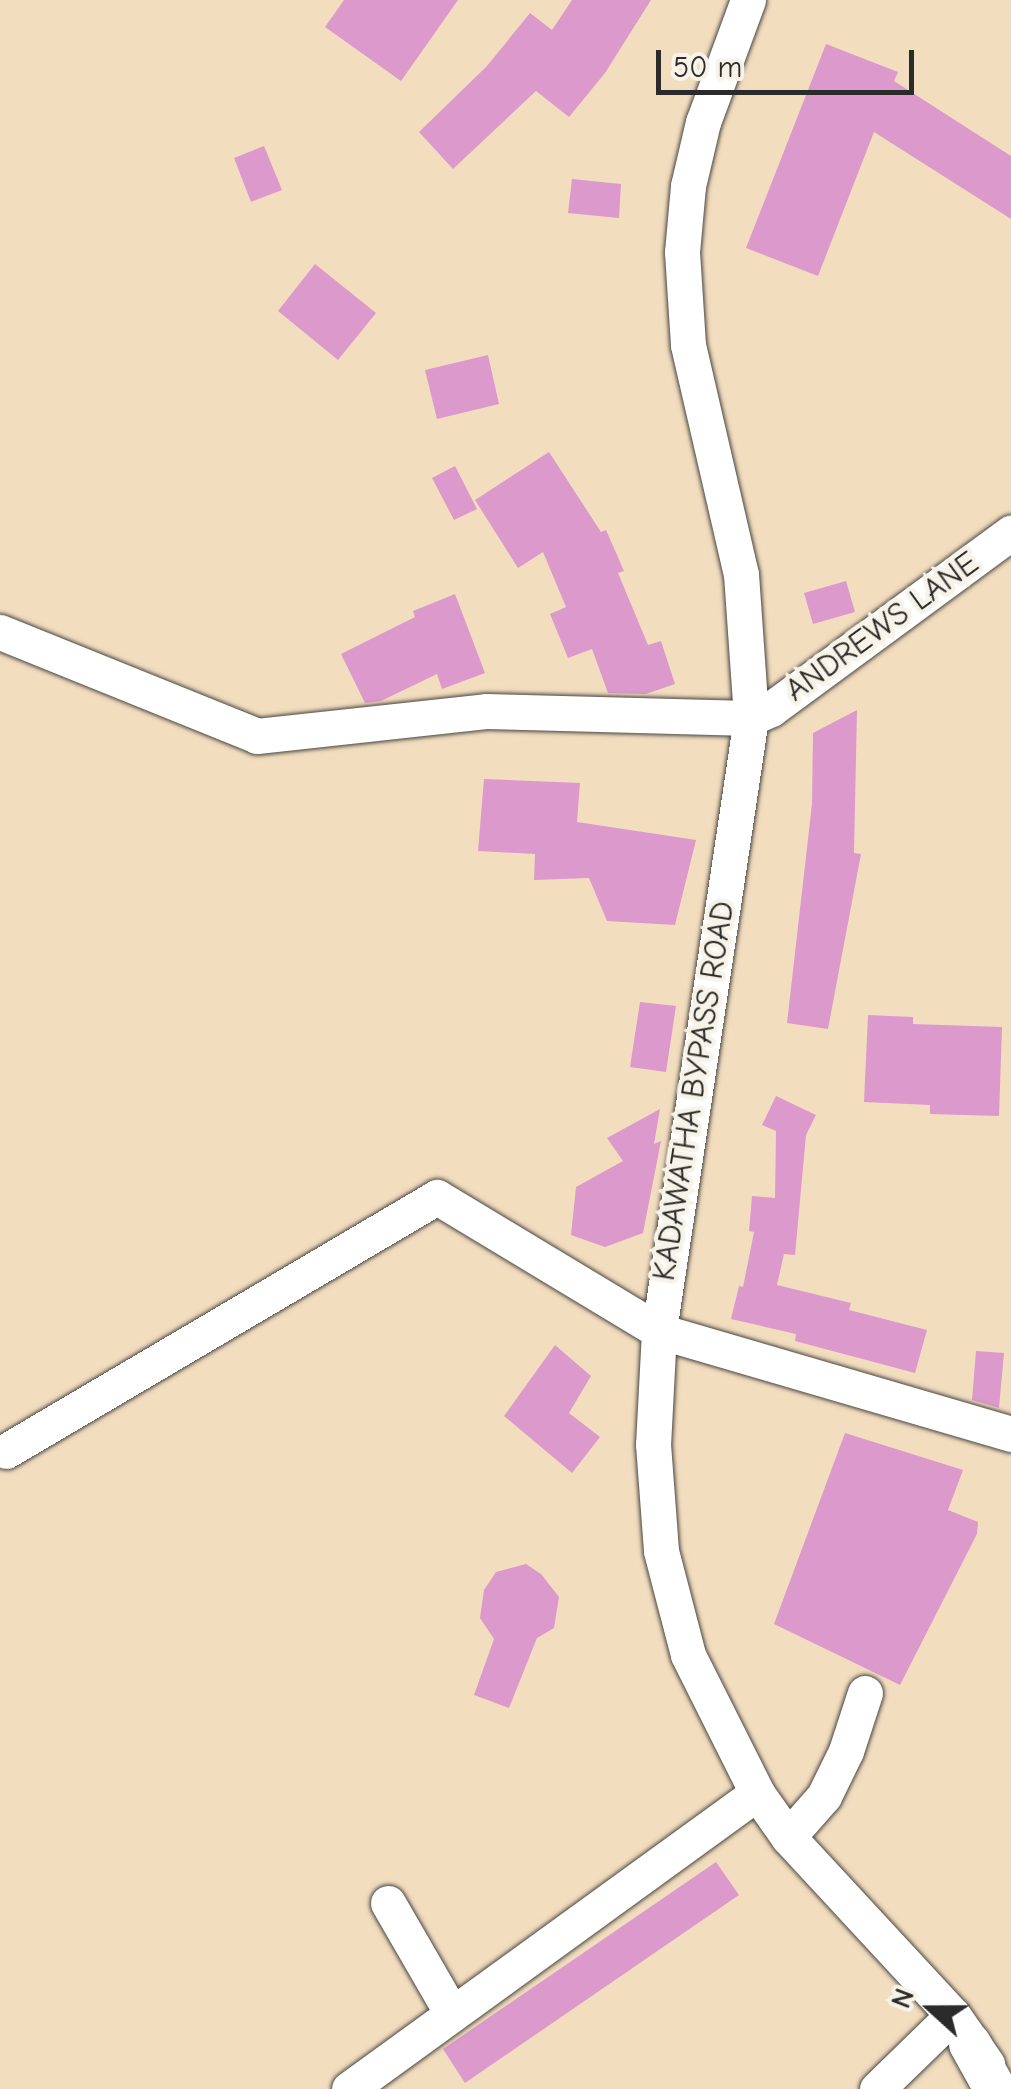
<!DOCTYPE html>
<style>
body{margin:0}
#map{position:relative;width:1011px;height:2089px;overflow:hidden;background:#f3ddbf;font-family:"Comic Neue",sans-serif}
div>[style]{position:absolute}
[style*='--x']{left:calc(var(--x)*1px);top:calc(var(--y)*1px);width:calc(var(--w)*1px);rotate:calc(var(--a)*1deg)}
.building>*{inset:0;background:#dc99cc}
.roads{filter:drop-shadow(0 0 2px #494641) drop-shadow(0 0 2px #494641)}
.minor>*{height:35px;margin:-17.5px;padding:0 17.5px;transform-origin:17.5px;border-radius:17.5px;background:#fff}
.major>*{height:42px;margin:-21px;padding:0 21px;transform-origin:21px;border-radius:21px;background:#fff}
span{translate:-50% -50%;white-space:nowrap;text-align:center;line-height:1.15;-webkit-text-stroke:9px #f7f3e8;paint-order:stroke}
.street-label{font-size:32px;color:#2b2b2b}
.north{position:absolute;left:881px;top:1959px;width:100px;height:100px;-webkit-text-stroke:8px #f7f3e8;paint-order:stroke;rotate:291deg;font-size:28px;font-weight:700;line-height:40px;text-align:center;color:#2b2b2b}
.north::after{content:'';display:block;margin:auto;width:35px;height:45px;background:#2b2b2b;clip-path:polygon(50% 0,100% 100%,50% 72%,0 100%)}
.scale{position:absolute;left:656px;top:50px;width:258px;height:45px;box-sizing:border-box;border:5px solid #2b2b2b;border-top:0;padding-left:12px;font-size:30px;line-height:35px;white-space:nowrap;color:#2b2b2b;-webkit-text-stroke:8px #f7f3e8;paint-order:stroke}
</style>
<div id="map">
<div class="building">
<i style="clip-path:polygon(344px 0,458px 0,401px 81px,325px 27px)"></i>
<i style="clip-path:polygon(572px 0,651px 0,605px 73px,569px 117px,536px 91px,453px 169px,419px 132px,487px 66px,530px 13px,552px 30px)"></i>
<i style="clip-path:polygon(826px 44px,898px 72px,894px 81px,1011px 156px,1011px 219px,874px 132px,818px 276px,746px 248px)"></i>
<i style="clip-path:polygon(264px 146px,282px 190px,251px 202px,234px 158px)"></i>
<i style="clip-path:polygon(572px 179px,621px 184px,619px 218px,568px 213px)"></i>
<i style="clip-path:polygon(315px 264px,376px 313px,338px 360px,278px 311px)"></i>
<i style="clip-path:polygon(488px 355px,499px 404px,437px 419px,425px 370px)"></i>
<i style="clip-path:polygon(549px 452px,601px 532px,606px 530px,624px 571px,618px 573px,648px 645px,661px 641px,675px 684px,646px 694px,608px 693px,592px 649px,568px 658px,550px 614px,566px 607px,543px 552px,518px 568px,475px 500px)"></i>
<i style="clip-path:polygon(455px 466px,477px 509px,454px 520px,432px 478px)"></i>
<i style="clip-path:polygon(846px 581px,855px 612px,813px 624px,804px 593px)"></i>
<i style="clip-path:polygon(455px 594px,485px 673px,442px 689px,437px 674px,381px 701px,365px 703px,341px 654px,415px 617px,413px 611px)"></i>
<i style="clip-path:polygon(857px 710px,854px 853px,861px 854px,828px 1029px,787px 1023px,812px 804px,813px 733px)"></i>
<i style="clip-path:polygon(484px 779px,580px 783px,577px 822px,696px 840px,675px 925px,607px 921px,589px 878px,534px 880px,535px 854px,478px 851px)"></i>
<i style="clip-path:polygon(640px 1002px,676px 1006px,666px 1072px,630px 1067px)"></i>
<i style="clip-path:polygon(868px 1015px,913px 1017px,913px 1024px,1002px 1027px,999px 1116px,930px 1114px,930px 1105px,864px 1102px)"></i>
<i style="clip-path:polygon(776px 1096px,816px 1115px,806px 1135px,795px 1255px,784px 1254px,777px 1285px,851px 1303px,849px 1310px,927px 1330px,915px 1373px,795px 1341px,796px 1334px,731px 1319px,739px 1286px,743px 1287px,754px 1232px,749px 1231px,752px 1196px,775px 1198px,776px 1131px,762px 1125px)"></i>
<i style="clip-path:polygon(660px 1109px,654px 1144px,661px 1141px,643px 1233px,605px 1247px,571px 1235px,576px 1187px,623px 1161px,607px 1138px)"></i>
<i style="clip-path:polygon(555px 1345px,591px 1376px,569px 1413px,600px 1437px,572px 1473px,504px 1416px)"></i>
<i style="clip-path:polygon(976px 1351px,1004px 1353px,999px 1408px,972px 1400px)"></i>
<i style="clip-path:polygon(845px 1433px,963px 1470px,948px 1510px,978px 1522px,977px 1534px,900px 1685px,774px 1624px)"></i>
<i style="clip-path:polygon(526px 1564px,541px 1574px,559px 1597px,554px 1628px,537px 1638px,509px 1708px,474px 1695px,494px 1639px,480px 1618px,484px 1590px,496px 1572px)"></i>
<i style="clip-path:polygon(716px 1862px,739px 1895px,465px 2083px,443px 2049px)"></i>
</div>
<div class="roads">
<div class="minor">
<i style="--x:748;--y:0;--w:130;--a:110.2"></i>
<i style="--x:703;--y:122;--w:66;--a:103.2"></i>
<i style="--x:688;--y:186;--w:66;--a:95.2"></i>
<i style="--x:682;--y:252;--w:93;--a:86.3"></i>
<i style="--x:688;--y:345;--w:235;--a:77"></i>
<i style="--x:741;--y:574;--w:144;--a:86"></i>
<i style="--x:751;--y:718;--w:620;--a:98.54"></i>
<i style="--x:659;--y:1331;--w:113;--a:93"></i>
<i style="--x:653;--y:1444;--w:107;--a:85.7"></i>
<i style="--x:661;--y:1551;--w:107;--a:75.4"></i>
<i style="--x:688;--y:1655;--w:154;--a:63.4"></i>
<i style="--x:757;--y:1793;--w:54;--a:54.8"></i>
<i style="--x:788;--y:1837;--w:243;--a:47.2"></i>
<i style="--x:953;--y:2015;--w:60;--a:55.2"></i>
<i style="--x:0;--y:632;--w:277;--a:22"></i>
<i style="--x:257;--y:736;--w:230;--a:-6.2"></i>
<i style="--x:486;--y:711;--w:265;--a:1.5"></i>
<i style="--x:751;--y:718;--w:22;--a:-24"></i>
<i style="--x:771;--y:709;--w:298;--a:-36.3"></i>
<i style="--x:6;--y:1451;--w:500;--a:-30.51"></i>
<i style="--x:437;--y:1197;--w:259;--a:31.1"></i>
<i style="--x:659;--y:1331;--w:367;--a:16.3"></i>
<i style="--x:788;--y:1837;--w:55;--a:-48.7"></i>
<i style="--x:824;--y:1796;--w:50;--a:-63.9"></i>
<i style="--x:846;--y:1751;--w:61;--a:-71.9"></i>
<i style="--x:388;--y:1903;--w:128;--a:60"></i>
<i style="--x:349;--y:2089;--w:504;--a:-35.96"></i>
<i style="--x:877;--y:2089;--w:106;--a:-44.2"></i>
</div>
<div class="major">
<i style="--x:970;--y:2044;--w:51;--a:60.9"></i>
</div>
</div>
<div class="street-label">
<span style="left:882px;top:627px;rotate:-36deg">ANDREWS LANE</span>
<span style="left:694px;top:1091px;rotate:-81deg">KADAWATHA BYPASS ROAD</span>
</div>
<div class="north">N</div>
<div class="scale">50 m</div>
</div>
